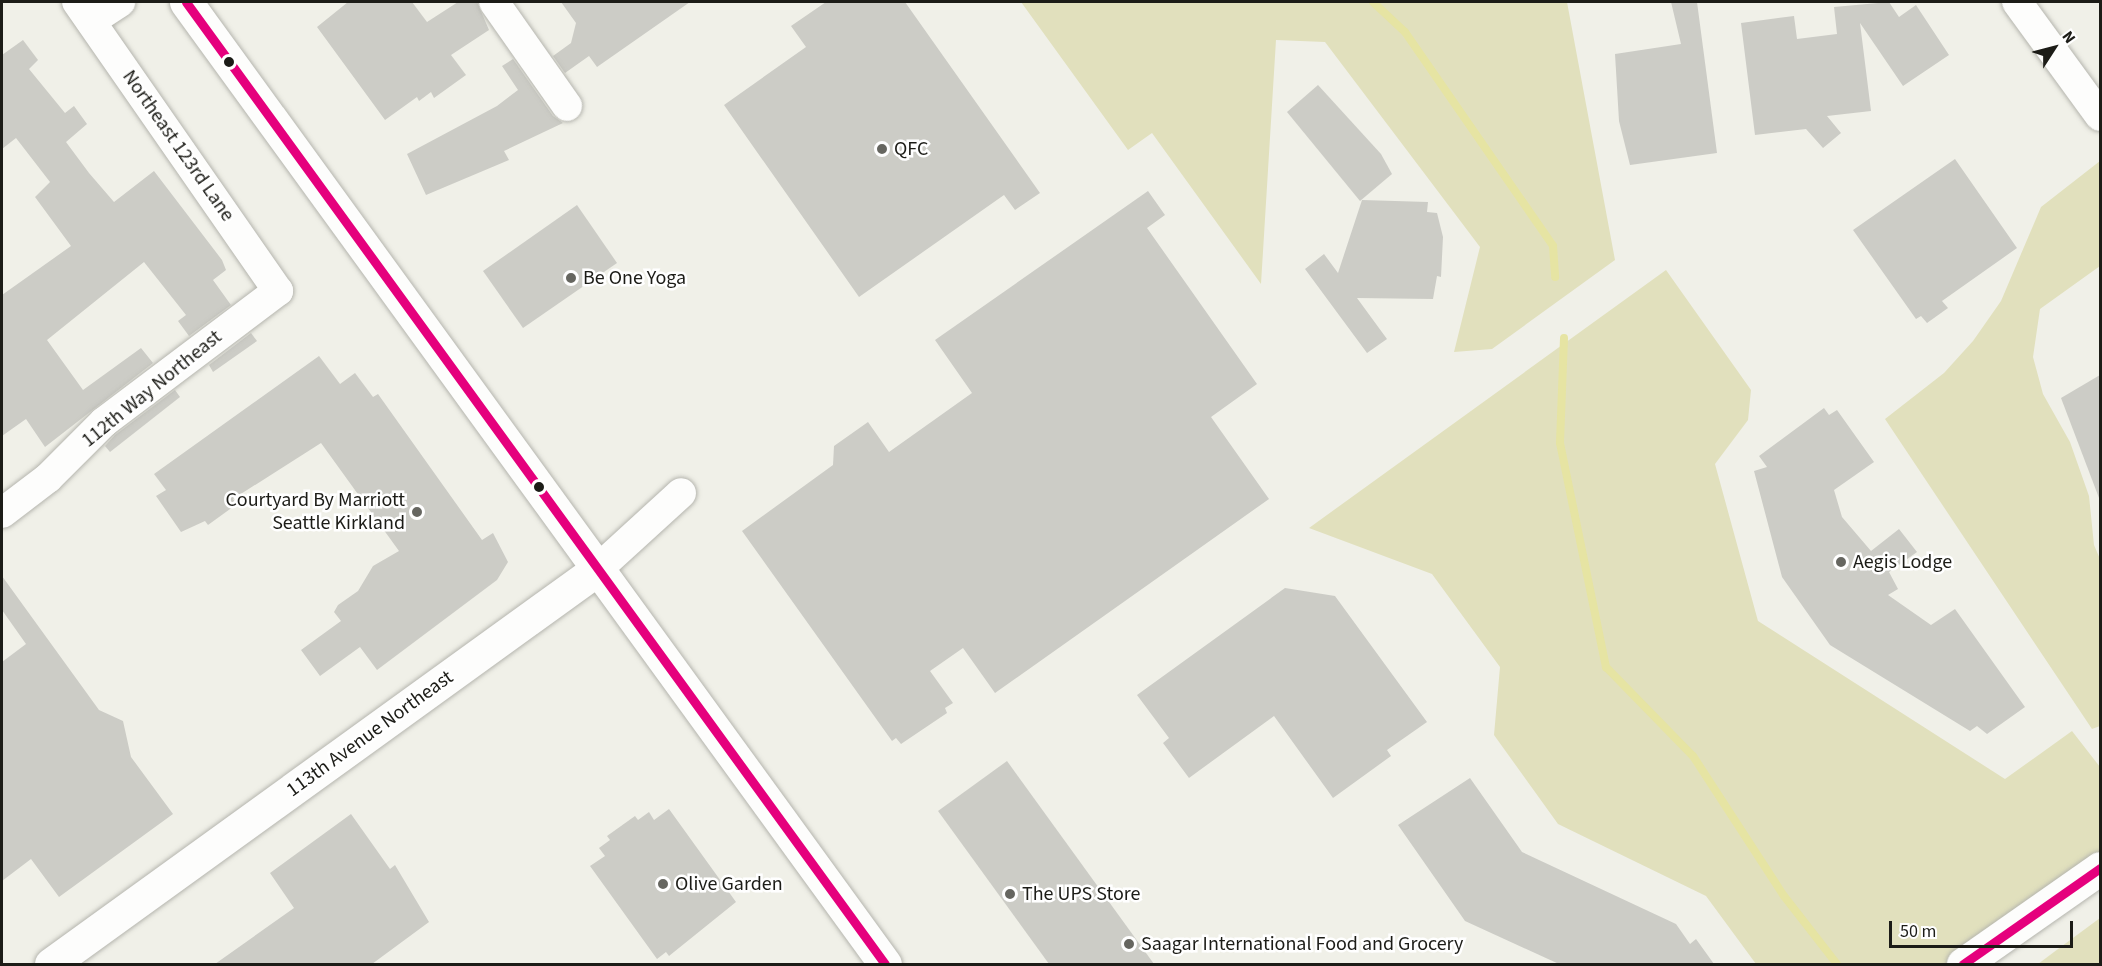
<!DOCTYPE html>
<style>
body{margin:0}
#map{position:relative;width:2102px;height:966px;overflow:hidden;background:#f0f0e8;font-family:"Source Sans 3",sans-serif}
div>[style]{position:absolute}
[style*='--x']{left:calc(var(--x)*1px);top:calc(var(--y)*1px);width:calc(var(--w)*1px);rotate:calc(var(--a)*1deg)}
.green>*{inset:0;background:#e1e0bd}
.stream>*{height:8px;margin:-4px;padding:0 4px;transform-origin:4px;border-radius:4px;background:#e6e4a3}
.building>*{inset:0;background:#ccccc6}
.roads{filter:drop-shadow(0 0 2px #b5b5ae) drop-shadow(0 0 2px #b5b5ae)}
.street>*{height:30px;margin:-15px;padding:0 15px;transform-origin:15px;border-radius:15px;background:#fdfdfc}
.secondary>*{height:33px;margin:-16.5px;padding:0 16.5px;transform-origin:16.5px;border-radius:16.5px;background:#fdfdfc}
.bus-1>*{height:9px;margin:-4.5px;padding:0 4.5px;transform-origin:4.5px;border-radius:4.5px;background:#e5007d}
.dots>*{width:16px;height:16px;translate:-50% -50%;box-sizing:border-box;border:3px solid #fff;border-radius:50%}
span{translate:-50% -50%;white-space:nowrap;text-align:center;line-height:1.15;-webkit-text-stroke:5px #fff;paint-order:stroke}
.street-label{font-size:20px;color:#1c1c17}
.poi-label{font-size:20px;color:#1c1c17}
.left{translate:0 -50%;text-align:left}
.right{translate:-100% -50%;text-align:right}
.frame{position:absolute;inset:0;border:3px solid #1c1c17;pointer-events:none}
.north{position:absolute;left:2024px;top:18px;width:60px;height:60px;-webkit-text-stroke:4px #fff;paint-order:stroke;rotate:54deg;font-size:16px;font-weight:700;line-height:24px;text-align:center;color:#1c1c17}
.north::after{content:'';display:block;margin:auto;width:21px;height:27px;background:#1c1c17;clip-path:polygon(50% 0,100% 100%,50% 72%,0 100%)}
.scale{position:absolute;left:1889px;top:921px;width:184px;height:27px;box-sizing:border-box;border:3px solid #1c1c17;border-top:0;padding-left:8px;font-size:18px;line-height:21px;white-space:nowrap;color:#1c1c17;-webkit-text-stroke:4px #fff;paint-order:stroke}
</style>
<div id="map">
<div class="green">
<i style="clip-path:polygon(1021px 2px,1567px 2px,1615px 260px,1492px 349px,1454px 352px,1480px 247px,1325px 42px,1276px 40px,1261px 284px,1152px 133px,1128px 150px)"></i>
<i style="clip-path:polygon(2100px 161px,2100px 266px,2040px 309px,2033px 357px,2043px 394px,2070px 442px,2089px 496px,2094px 545px,2100px 559px,2100px 726px,2092px 729px,1885px 419px,1944px 373px,1973px 341px,2001px 301px,2041px 207px)"></i>
<i style="clip-path:polygon(1666px 270px,1751px 390px,1748px 420px,1715px 464px,1758px 621px,2005px 779px,2072px 731px,2100px 767px,2100px 868px,1963px 964px,1756px 964px,1706px 896px,1558px 824px,1494px 735px,1500px 667px,1432px 574px,1309px 528px)"></i>
<i style="clip-path:polygon(2100px 918px,2100px 964px,2038px 964px,2058px 949px)"></i>
</div>
<div class="stream">
<i style="--x:1373;--y:2;--w:44;--a:43.2"></i>
<i style="--x:1405;--y:32;--w:260;--a:55.3"></i>
<i style="--x:1553;--y:246;--w:31;--a:86"></i>
<i style="--x:1564;--y:338;--w:105;--a:92.2"></i>
<i style="--x:1560;--y:443;--w:229;--a:78.4"></i>
<i style="--x:1606;--y:667;--w:124;--a:45.7"></i>
<i style="--x:1693;--y:756;--w:167;--a:57"></i>
<i style="--x:1784;--y:896;--w:86;--a:52.1"></i>
</div>
<div class="building">
<i style="clip-path:polygon(348px 2px,412px 2px,427px 22px,458px 2px,477px 2px,489px 30px,451px 55px,466px 75px,434px 98px,431px 92px,419px 101px,417px 97px,385px 120px,317px 27px)"></i>
<i style="clip-path:polygon(561px 2px,690px 2px,597px 67px,589px 56px,565px 73px,553px 56px,571px 43px,576px 23px)"></i>
<i style="clip-path:polygon(826px 2px,905px 2px,1040px 193px,1015px 210px,1004px 195px,859px 297px,724px 105px,806px 47px,791px 26px)"></i>
<i style="clip-path:polygon(1671px 2px,1697px 2px,1717px 153px,1630px 165px,1619px 121px,1615px 54px,1681px 44px)"></i>
<i style="clip-path:polygon(1889px 2px,1899px 17px,1916px 5px,1949px 55px,1903px 86px,1860px 23px,1871px 111px,1827px 116px,1841px 133px,1823px 148px,1806px 129px,1755px 135px,1741px 23px,1794px 16px,1797px 39px,1837px 34px,1834px 7px)"></i>
<i style="clip-path:polygon(23px 40px,38px 60px,29px 69px,65px 113px,74px 106px,87px 124px,66px 142px,89px 173px,114px 202px,154px 171px,222px 260px,226px 270px,213px 280px,231px 305px,189px 336px,178px 321px,186px 315px,144px 262px,47px 340px,83px 390px,141px 348px,153px 363px,45px 447px,26px 419px,2px 436px,2px 295px,71px 246px,35px 197px,50px 182px,16px 138px,2px 149px,2px 55px)"></i>
<i style="clip-path:polygon(513px 59px,553px 116px,563px 123px,504px 151px,509px 160px,426px 195px,407px 154px,497px 106px,518px 90px,502px 66px)"></i>
<i style="clip-path:polygon(1318px 85px,1381px 154px,1392px 174px,1360px 201px,1287px 112px)"></i>
<i style="clip-path:polygon(1955px 159px,2017px 248px,1942px 301px,1948px 308px,1927px 323px,1921px 316px,1916px 319px,1853px 230px)"></i>
<i style="clip-path:polygon(1148px 191px,1165px 215px,1147px 228px,1257px 384px,1211px 417px,1269px 499px,995px 693px,963px 648px,930px 671px,953px 703px,945px 708px,947px 713px,901px 744px,896px 738px,892px 741px,742px 531px,833px 465px,834px 446px,868px 422px,889px 452px,972px 393px,935px 340px)"></i>
<i style="clip-path:polygon(1362px 200px,1428px 202px,1427px 212px,1437px 213px,1443px 237px,1441px 277px,1437px 276px,1433px 299px,1357px 298px,1387px 339px,1367px 353px,1305px 269px,1324px 254px,1338px 273px)"></i>
<i style="clip-path:polygon(577px 205px,617px 263px,523px 328px,483px 271px)"></i>
<i style="clip-path:polygon(251px 333px,257px 341px,213px 372px,209px 365px)"></i>
<i style="clip-path:polygon(319px 356px,340px 384px,355px 373px,373px 397px,378px 394px,482px 540px,493px 533px,508px 562px,497px 580px,377px 670px,360px 647px,320px 676px,301px 650px,341px 621px,334px 612px,338px 605px,358px 591px,373px 566px,399px 551px,321px 443px,233px 499px,237px 504px,208px 525px,205px 521px,181px 532px,156px 496px,166px 490px,154px 474px)"></i>
<i style="clip-path:polygon(2100px 375px,2100px 498px,2099px 498px,2061px 398px)"></i>
<i style="clip-path:polygon(175px 390px,180px 397px,110px 452px,105px 446px,115px 435px)"></i>
<i style="clip-path:polygon(1824px 408px,1829px 415px,1837px 410px,1874px 462px,1834px 490px,1842px 517px,1871px 551px,1899px 529px,1917px 552px,1889px 572px,1898px 589px,1888px 595px,1931px 625px,1955px 609px,2025px 707px,1987px 734px,1977px 726px,1970px 731px,1830px 645px,1782px 577px,1754px 471px,1767px 467px,1759px 456px)"></i>
<i style="clip-path:polygon(2px 576px,99px 710px,123px 721px,131px 757px,173px 814px,59px 897px,31px 859px,2px 881px,2px 662px,26px 644px,2px 610px)"></i>
<i style="clip-path:polygon(1285px 588px,1335px 596px,1427px 722px,1387px 750px,1391px 756px,1333px 798px,1274px 716px,1189px 778px,1163px 743px,1169px 738px,1137px 695px)"></i>
<i style="clip-path:polygon(1007px 761px,1154px 964px,1049px 964px,938px 811px)"></i>
<i style="clip-path:polygon(1470px 778px,1522px 852px,1676px 924px,1690px 944px,1696px 939px,1714px 964px,1559px 964px,1465px 921px,1398px 825px)"></i>
<i style="clip-path:polygon(669px 809px,736px 902px,669px 956px,666px 952px,657px 959px,590px 866px,605px 856px,599px 848px,610px 840px,607px 836px,635px 816px,638px 820px,649px 812px,654px 820px)"></i>
<i style="clip-path:polygon(351px 814px,390px 869px,395px 865px,429px 922px,372px 964px,215px 964px,294px 908px,270px 873px)"></i>
</div>
<div class="roads">
<div class="street">
<i style="--x:494;--y:2;--w:127;--a:54.9"></i>
<i style="--x:2017;--y:2;--w:141;--a:53.9"></i>
<i style="--x:91;--y:21;--w:35;--a:-33"></i>
<i style="--x:2;--y:513;--w:58;--a:-37.3"></i>
<i style="--x:48;--y:478;--w:79;--a:-45"></i>
<i style="--x:104;--y:422;--w:218;--a:-37"></i>
<i style="--x:278;--y:291;--w:352;--a:-124.8"></i>
<i style="--x:599;--y:568;--w:111;--a:-42.4"></i>
</div>
<div class="secondary">
<i style="--x:186;--y:2;--w:1189;--a:54"></i>
<i style="--x:51;--y:964;--w:676;--a:-35.85"></i>
<i style="--x:1963;--y:964;--w:167;--a:-35"></i>
</div>
</div>
<div class="bus-1">
<i style="--x:186;--y:2;--w:1189;--a:54"></i>
<i style="--x:1963;--y:964;--w:167;--a:-35"></i>
</div>
<div class="dots">
<i style="left:229px;top:62px;background:#1c1c17"></i>
<i style="left:882px;top:149px;background:#666660"></i>
<i style="left:571px;top:278px;background:#666660"></i>
<i style="left:539px;top:487px;background:#1c1c17"></i>
<i style="left:417px;top:512px;background:#666660"></i>
<i style="left:1841px;top:562px;background:#666660"></i>
<i style="left:663px;top:884px;background:#666660"></i>
<i style="left:1010px;top:894px;background:#666660"></i>
<i style="left:1129px;top:944px;background:#666660"></i>
</div>
<div class="street-label">
<span style="left:178px;top:146px;rotate:55deg">Northeast 123rd Lane</span>
<span style="left:152px;top:389px;rotate:-39deg">112th Way Northeast</span>
<span style="left:370px;top:734px;rotate:-36deg">113th Avenue Northeast</span>
</div>
<div class="poi-label">
<span class="left" style="left:894px;top:149px">QFC</span>
<span class="left" style="left:583px;top:278px">Be One Yoga</span>
<span class="right" style="left:405px;top:512px">Courtyard By Marriott<br>Seattle Kirkland</span>
<span class="left" style="left:1853px;top:562px">Aegis Lodge</span>
<span class="left" style="left:675px;top:884px">Olive Garden</span>
<span class="left" style="left:1022px;top:894px">The UPS Store</span>
<span class="left" style="left:1141px;top:944px">Saagar International Food and Grocery</span>
</div>
<div class="frame"></div>
<div class="north">N</div>
<div class="scale">50 m</div>
</div>
